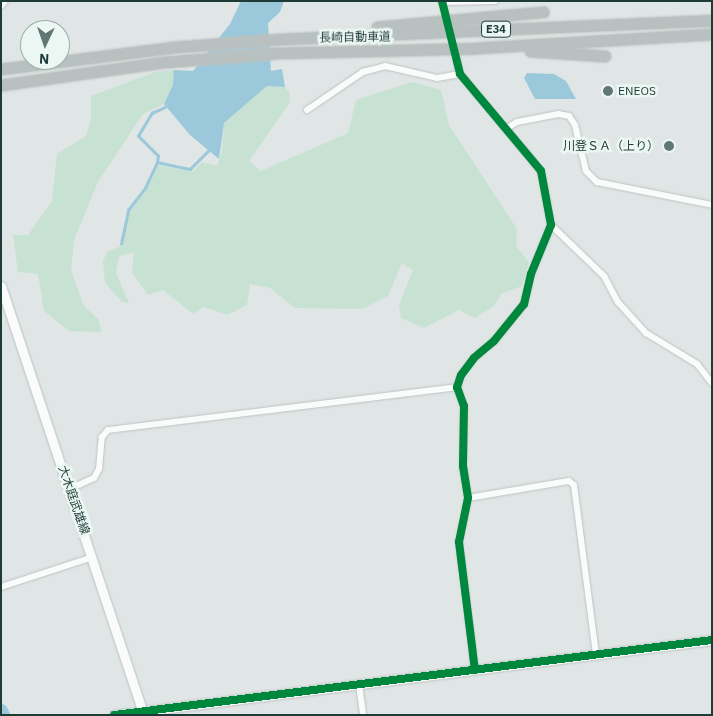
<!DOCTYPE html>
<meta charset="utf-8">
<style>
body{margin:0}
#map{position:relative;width:713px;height:716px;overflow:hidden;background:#e0e6e5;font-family:"IBM Plex Sans","Noto Sans JP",sans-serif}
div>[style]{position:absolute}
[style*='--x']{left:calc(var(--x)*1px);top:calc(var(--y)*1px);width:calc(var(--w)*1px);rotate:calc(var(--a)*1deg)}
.green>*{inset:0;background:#c7e2d3}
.water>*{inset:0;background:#9bc8da}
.stream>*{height:2.5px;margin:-1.25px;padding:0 1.25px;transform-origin:1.25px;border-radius:1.25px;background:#9bc8da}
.river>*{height:14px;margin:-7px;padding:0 7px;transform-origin:7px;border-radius:7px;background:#9bc8da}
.roads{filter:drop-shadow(0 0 1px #bdc3c2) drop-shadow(0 0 1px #bdc3c2)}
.street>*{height:6px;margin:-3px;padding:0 3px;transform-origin:3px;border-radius:3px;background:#fafbfb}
.secondary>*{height:9px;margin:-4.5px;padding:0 4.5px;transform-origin:4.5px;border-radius:4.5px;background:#fafbfb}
.highway>*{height:11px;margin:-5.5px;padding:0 5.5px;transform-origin:5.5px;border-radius:5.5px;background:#b8c1c0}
.cycleway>*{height:8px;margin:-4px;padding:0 4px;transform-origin:4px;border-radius:4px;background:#00873e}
.dots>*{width:14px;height:14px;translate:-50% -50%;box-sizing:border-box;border:2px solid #ecf7f3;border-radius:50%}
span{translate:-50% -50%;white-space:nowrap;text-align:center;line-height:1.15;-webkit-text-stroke:5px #ecf7f3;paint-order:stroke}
.shield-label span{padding:1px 4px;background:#ecf7f3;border:1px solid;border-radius:4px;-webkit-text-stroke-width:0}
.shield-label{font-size:11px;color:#1d3b37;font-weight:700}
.street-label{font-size:12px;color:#1d3b37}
.poi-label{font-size:12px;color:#1d3b37}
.left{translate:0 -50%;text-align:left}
.right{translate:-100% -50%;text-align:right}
.frame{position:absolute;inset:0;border:2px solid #1d3b37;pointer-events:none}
.north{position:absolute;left:20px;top:20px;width:50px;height:50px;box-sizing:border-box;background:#ecf7f3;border:1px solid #99aca8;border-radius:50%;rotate:183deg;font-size:14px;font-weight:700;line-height:20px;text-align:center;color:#1d3b37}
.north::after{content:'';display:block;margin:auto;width:18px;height:22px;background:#617774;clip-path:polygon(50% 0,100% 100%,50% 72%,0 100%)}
</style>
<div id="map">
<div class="green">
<i style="clip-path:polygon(174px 70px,174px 85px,164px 104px,143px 114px,98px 182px,74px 240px,71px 270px,84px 306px,99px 320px,101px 332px,69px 331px,44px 311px,38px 274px,18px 272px,13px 235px,28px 235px,52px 201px,57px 154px,86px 136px,91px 119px,91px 96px,155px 72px)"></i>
<i style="clip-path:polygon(412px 82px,441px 90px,449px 125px,517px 229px,516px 246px,529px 262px,522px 286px,501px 294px,494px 306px,475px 318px,459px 310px,424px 328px,401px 318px,399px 305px,413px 270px,402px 263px,388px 296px,362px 309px,295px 308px,270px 288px,250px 284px,247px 305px,227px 315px,204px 307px,193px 314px,163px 290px,148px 295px,132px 273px,134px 252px,119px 256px,116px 273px,129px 303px,122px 302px,105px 283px,103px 261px,108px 251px,122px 246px,129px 210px,147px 187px,157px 165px,192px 172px,202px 162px,217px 166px,222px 151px,224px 123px,267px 86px,285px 87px,290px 93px,289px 104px,249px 161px,261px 171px,348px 133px,356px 100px)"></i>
</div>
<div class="water">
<i style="clip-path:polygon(241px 1px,284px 1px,280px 12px,268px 23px,271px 71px,282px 69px,285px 87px,267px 86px,224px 123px,219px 159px,190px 135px,164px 104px,173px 85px,174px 70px,193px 71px,230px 24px)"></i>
<i style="clip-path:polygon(527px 73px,554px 74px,566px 81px,576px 99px,535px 99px,524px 78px)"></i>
</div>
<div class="stream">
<i style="--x:157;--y:162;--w:6;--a:-81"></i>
<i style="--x:158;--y:156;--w:28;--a:-135"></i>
<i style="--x:138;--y:136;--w:27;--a:-59"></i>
<i style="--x:152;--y:113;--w:14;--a:-25"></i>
<i style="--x:121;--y:244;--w:35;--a:-78"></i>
<i style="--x:128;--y:210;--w:28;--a:-52"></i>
<i style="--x:145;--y:188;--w:29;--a:-65"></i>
<i style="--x:157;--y:162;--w:34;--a:12"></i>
<i style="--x:190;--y:169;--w:27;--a:-45"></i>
</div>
<div class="river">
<i style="--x:1;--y:711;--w:4;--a:63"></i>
</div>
<div class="roads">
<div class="street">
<i style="--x:442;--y:1;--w:12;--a:76"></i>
<i style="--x:442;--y:2;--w:53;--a:-1.1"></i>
<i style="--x:1;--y:6;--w:6;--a:-51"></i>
<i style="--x:457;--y:59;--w:15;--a:79"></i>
<i style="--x:460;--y:74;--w:126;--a:50.1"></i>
<i style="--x:541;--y:171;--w:55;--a:79.5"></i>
<i style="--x:551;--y:225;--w:53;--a:112.2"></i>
<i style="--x:531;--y:274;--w:31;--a:103"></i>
<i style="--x:524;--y:304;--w:48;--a:129"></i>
<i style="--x:494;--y:341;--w:26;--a:140"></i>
<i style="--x:474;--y:358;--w:21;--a:127"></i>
<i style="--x:461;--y:375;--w:13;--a:108"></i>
<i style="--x:457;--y:387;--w:20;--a:70"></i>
<i style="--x:464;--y:406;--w:60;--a:91"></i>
<i style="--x:463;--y:466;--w:32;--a:81"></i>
<i style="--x:468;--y:498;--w:45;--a:101.6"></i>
<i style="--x:459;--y:542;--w:129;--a:82.9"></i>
<i style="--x:307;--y:110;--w:68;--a:-34.2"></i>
<i style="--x:363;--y:72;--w:23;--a:-15"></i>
<i style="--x:385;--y:66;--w:53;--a:13"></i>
<i style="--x:437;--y:78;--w:23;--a:-10"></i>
<i style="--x:507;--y:128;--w:12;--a:-31"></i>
<i style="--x:517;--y:122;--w:42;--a:-11"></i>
<i style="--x:558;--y:114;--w:11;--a:10"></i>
<i style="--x:569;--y:116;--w:11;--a:56"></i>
<i style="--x:575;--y:125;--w:47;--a:76.6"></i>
<i style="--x:586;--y:171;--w:16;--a:45"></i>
<i style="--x:597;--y:182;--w:117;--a:11.3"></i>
<i style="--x:551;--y:225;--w:74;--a:43.9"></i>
<i style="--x:604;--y:276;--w:30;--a:62"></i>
<i style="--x:618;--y:302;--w:42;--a:47.9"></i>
<i style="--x:646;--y:333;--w:60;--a:31.3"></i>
<i style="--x:697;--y:364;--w:24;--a:52"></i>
<i style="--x:70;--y:489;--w:26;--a:-25"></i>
<i style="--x:94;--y:478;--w:10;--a:-61"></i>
<i style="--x:99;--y:469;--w:32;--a:-85"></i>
<i style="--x:102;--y:437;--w:9;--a:-49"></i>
<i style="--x:108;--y:430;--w:352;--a:-7"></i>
<i style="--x:468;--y:498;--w:102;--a:-9.6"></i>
<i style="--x:569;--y:481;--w:6;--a:39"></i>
<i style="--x:574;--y:485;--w:171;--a:82.6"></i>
<i style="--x:1;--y:587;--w:97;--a:-18.1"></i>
<i style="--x:359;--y:685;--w:30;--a:82"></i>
</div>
<div class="secondary">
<i style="--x:1;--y:286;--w:452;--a:71.6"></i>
<i style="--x:114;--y:715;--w:603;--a:-7.15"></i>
</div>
<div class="highway">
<i style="--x:377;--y:27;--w:167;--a:-5.2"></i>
<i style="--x:530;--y:51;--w:75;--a:3.8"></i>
<i style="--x:1;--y:69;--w:175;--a:-7.2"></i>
<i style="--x:175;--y:47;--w:106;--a:-4.3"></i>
<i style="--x:281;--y:39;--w:431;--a:-2.5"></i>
<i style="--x:1;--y:85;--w:166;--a:-8"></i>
<i style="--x:165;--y:62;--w:113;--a:-4.6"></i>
<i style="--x:278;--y:53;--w:198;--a:-1.4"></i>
<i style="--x:476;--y:48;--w:236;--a:-3.4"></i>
</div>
</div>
<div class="cycleway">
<i style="--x:442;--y:1;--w:75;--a:76.1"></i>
<i style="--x:460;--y:74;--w:126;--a:50.1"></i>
<i style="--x:541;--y:171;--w:55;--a:79.5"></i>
<i style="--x:551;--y:225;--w:53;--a:112.2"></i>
<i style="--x:531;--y:274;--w:31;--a:103"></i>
<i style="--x:524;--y:304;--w:48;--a:129"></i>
<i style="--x:494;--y:341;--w:26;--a:140"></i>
<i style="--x:474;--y:358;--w:21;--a:127"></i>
<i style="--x:461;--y:375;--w:13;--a:108"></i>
<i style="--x:457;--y:387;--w:20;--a:70"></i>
<i style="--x:464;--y:406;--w:60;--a:91"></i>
<i style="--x:463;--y:466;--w:32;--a:81"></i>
<i style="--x:468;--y:498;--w:45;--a:101.6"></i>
<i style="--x:459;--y:542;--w:129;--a:82.9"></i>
<i style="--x:114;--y:715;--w:603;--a:-7.15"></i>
</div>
<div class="dots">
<i style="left:608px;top:91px;background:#617774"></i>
<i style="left:669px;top:146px;background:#617774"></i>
</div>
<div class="shield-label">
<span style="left:496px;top:29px">E34</span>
</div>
<div class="street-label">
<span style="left:355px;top:37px;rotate:-1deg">長崎自動車道</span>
<span style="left:74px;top:500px;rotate:71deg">大木庭武雄線</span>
</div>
<div class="poi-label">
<span class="left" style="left:618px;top:91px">ENEOS</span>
<span class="right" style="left:659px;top:146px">川登ＳＡ（上り）</span>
</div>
<div class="frame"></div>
<div class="north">N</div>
</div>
